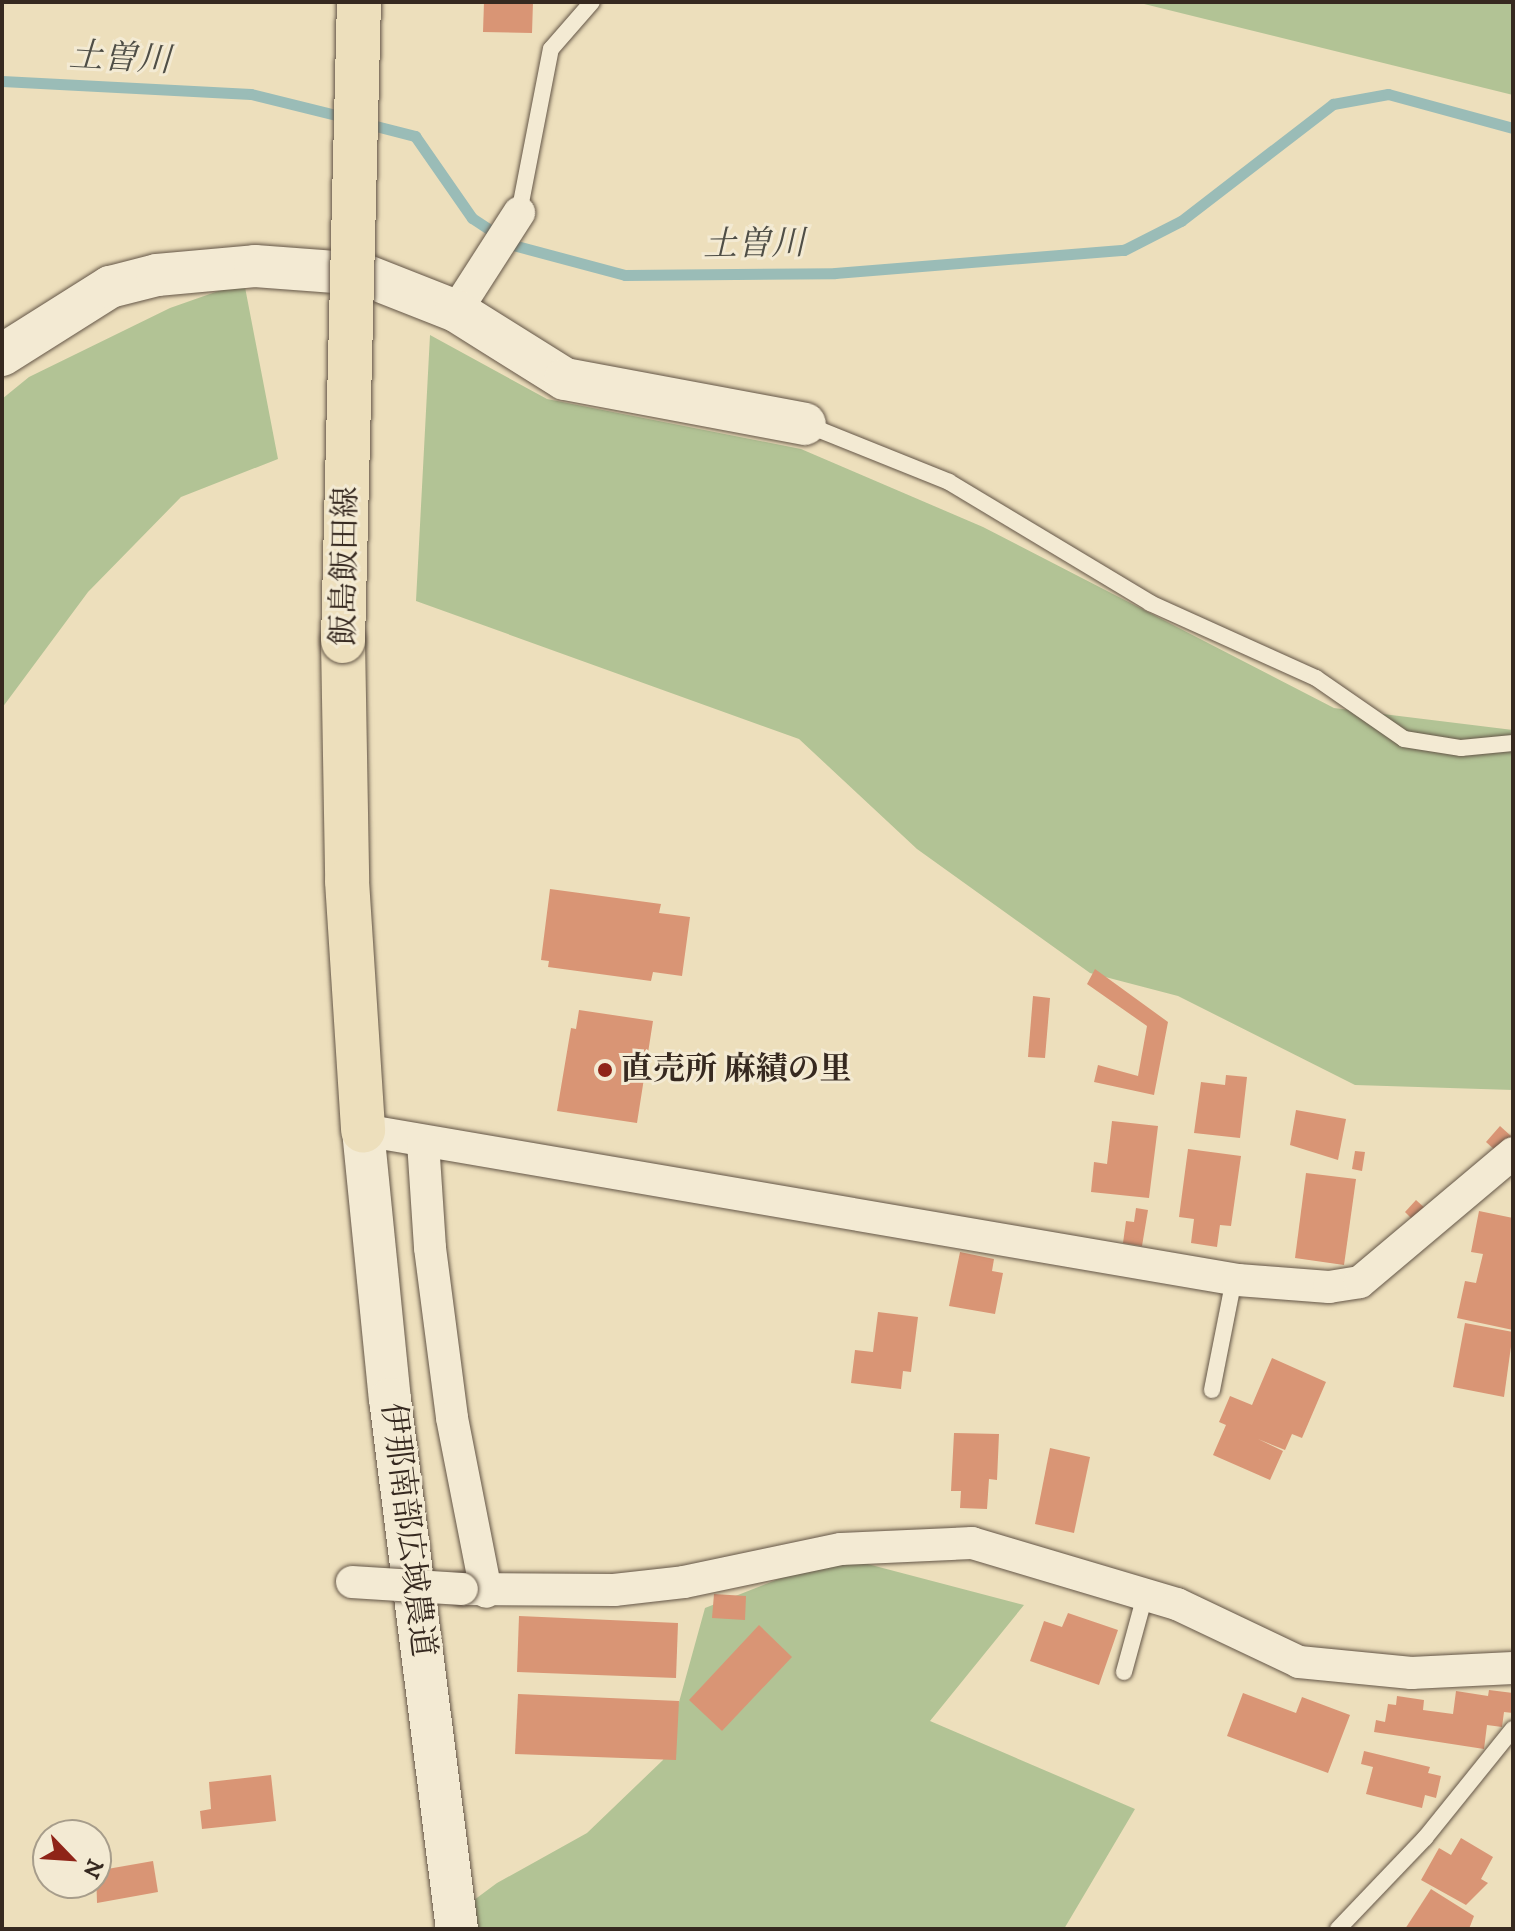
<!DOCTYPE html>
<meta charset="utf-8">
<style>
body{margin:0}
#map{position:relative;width:1515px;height:1931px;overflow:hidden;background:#eddfbc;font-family:"IM FELL DW Pica","Noto Serif JP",serif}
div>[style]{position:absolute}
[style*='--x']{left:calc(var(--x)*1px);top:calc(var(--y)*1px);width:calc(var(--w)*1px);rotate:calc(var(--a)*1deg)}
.green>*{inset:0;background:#b2c395}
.stream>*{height:11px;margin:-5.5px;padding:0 5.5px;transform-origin:5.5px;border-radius:5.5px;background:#9abcb7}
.building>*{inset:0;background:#d99575}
.roads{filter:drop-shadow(0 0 2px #645647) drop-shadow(0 0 2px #645647)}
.service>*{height:16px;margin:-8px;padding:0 8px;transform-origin:8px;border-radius:8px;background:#f3ead3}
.minor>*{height:32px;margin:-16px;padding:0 16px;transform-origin:16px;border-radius:16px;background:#f3ead3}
.tertiary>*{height:42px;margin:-21px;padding:0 21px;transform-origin:21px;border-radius:21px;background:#f3ead3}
.primary>*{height:44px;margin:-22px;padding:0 22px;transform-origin:22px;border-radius:22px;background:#eddfbc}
.bridges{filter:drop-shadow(0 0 2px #645647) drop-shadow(0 0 2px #645647)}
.minor-bridge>*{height:32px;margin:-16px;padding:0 16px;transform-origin:16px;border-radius:16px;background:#f3ead3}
.primary-bridge>*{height:44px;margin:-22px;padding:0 22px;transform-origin:22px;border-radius:22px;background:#eddfbc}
.dots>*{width:22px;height:22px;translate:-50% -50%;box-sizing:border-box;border:4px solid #f3ead3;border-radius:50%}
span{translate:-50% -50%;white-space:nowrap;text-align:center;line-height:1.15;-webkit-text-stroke:6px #f3ead3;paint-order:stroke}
.street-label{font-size:32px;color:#362920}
.poi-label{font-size:32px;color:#362920;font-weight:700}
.left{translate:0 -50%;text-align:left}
.water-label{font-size:34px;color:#4f4e46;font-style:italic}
.frame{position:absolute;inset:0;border:4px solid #362920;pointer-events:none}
.north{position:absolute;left:32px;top:1819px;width:80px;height:80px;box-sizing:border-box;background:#f3ead3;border:2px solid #a79d8b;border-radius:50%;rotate:115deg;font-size:22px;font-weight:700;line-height:32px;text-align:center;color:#362920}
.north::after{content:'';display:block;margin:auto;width:28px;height:36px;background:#8f2418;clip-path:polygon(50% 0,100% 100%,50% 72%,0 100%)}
</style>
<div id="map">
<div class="green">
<i style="clip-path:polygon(1136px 2px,1513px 2px,1513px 95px)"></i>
<i style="clip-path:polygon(244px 282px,278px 459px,181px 497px,88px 592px,2px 708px,2px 399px,29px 377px,170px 308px)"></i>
<i style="clip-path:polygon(430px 335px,547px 399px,801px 449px,983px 527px,1334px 708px,1513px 730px,1513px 1090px,1355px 1085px,1178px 996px,1090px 973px,917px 849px,799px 739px,416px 601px)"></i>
<i style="clip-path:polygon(837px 1556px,1024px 1605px,930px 1721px,1135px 1809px,1064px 1929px,435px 1929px,497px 1883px,587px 1833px,663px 1760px,705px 1608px)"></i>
</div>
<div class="stream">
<i style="--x:2;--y:81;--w:249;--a:3"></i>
<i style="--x:251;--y:94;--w:100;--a:13.9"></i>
<i style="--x:364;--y:123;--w:53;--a:14.3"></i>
<i style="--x:415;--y:136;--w:100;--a:55.2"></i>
<i style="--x:472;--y:218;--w:49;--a:33.4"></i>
<i style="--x:513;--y:245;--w:116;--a:15"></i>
<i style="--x:625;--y:275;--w:210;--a:-0.5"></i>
<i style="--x:835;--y:273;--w:290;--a:-4.6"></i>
<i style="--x:1124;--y:250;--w:64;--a:-27"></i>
<i style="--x:1181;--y:221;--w:192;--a:-37.6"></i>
<i style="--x:1333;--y:104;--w:56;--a:-10.3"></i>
<i style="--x:1388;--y:94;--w:130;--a:15.2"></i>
</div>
<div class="building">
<i style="clip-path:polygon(484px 2px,533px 2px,532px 33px,483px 32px)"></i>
<i style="clip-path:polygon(550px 889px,661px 904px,659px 913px,690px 917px,682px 976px,653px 972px,651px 981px,548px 967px,549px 961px,541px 960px)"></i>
<i style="clip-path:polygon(1095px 969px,1168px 1022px,1154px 1095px,1094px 1082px,1098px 1065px,1138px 1076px,1147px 1026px,1087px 984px)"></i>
<i style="clip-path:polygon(1033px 996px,1050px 998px,1045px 1058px,1028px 1057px)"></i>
<i style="clip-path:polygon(579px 1010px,653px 1021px,637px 1123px,557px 1111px,571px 1028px,576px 1029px)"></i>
<i style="clip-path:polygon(1226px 1075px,1247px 1077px,1240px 1138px,1194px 1133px,1201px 1082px,1225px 1085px)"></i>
<i style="clip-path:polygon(1296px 1110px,1346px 1119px,1338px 1160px,1290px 1145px)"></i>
<i style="clip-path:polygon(1112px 1121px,1158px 1126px,1149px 1198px,1091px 1192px,1094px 1162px,1107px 1164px)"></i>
<i style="clip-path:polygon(1500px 1126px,1511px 1136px,1496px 1151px,1486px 1142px)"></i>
<i style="clip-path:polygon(1188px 1149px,1241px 1156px,1231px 1226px,1220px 1225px,1217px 1247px,1191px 1243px,1194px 1219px,1179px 1217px)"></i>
<i style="clip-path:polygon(1355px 1151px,1365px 1152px,1362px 1171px,1352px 1169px)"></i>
<i style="clip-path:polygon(1306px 1173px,1356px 1179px,1344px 1265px,1295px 1258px)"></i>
<i style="clip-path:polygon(1416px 1200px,1427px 1210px,1415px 1222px,1405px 1212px)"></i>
<i style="clip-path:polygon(1136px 1208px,1148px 1210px,1142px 1246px,1123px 1243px,1126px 1221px,1134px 1222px)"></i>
<i style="clip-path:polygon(1479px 1211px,1513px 1218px,1513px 1330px,1457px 1318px,1465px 1281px,1476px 1283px,1483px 1254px,1471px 1252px)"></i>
<i style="clip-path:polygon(960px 1252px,994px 1259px,992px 1271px,1003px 1273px,995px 1314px,949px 1306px)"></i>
<i style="clip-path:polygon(878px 1312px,918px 1317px,911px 1372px,903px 1371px,901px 1389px,851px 1383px,855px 1350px,873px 1352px)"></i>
<i style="clip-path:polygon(1465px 1323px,1513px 1332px,1504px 1397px,1453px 1387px)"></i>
<i style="clip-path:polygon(1272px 1358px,1326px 1382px,1302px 1438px,1292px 1434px,1285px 1450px,1258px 1439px,1283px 1451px,1270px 1480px,1213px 1455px,1226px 1425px,1219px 1422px,1230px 1396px,1252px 1405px)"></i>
<i style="clip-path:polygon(954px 1433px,999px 1434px,997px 1480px,989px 1479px,987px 1509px,960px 1508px,961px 1491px,951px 1491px)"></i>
<i style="clip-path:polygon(1050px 1448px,1090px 1457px,1074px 1533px,1035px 1524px)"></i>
<i style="clip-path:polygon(714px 1594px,746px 1596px,745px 1620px,712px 1618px)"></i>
<i style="clip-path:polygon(1068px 1613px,1118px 1630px,1099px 1685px,1030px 1661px,1044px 1621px,1062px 1627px)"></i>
<i style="clip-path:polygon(519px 1616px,678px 1623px,676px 1678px,517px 1672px)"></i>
<i style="clip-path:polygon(759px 1625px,792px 1657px,722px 1731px,689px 1700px)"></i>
<i style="clip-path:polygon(1489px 1690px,1513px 1693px,1513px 1713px,1504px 1712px,1502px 1727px,1487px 1725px,1484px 1749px,1374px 1732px,1376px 1720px,1385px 1722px,1388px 1704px,1396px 1705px,1397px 1696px,1424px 1700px,1423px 1710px,1453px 1714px,1456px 1691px,1488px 1696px)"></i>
<i style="clip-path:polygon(1243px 1693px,1296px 1713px,1302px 1697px,1350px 1715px,1328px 1773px,1227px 1736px)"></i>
<i style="clip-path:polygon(518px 1694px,679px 1701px,676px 1760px,515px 1754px)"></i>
<i style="clip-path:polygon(1364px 1751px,1430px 1767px,1428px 1773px,1441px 1776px,1436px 1798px,1425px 1795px,1422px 1808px,1366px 1794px,1373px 1767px,1361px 1764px)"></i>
<i style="clip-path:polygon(271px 1775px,276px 1821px,202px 1829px,200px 1811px,211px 1809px,209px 1782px)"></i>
<i style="clip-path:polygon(1461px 1838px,1493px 1857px,1481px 1879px,1488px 1883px,1466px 1905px,1421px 1880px,1439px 1848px,1451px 1855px)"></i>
<i style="clip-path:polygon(153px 1861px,158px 1892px,97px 1903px,96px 1871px)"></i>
<i style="clip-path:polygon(1431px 1889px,1474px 1916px,1469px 1929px,1405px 1929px)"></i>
</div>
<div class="roads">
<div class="service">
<i style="--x:519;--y:213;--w:167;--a:-79"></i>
<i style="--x:551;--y:49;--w:62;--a:-48.9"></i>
<i style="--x:805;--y:424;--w:155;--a:21.9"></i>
<i style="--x:949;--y:482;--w:235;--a:31"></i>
<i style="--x:1150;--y:603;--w:182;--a:24.3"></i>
<i style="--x:1316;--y:678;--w:107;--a:34.7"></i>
<i style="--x:1404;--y:739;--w:58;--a:9"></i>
<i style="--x:1461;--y:748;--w:52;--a:-5.5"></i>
<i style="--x:1212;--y:1390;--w:113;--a:-78.8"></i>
<i style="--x:1124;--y:1672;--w:80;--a:-74.7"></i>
<i style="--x:1338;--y:1929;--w:126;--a:-46.3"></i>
<i style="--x:1425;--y:1838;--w:140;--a:-51.1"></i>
</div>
<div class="minor">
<i style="--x:456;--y:311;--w:117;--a:-57.3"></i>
<i style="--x:363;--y:1130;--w:888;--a:9.73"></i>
<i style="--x:1238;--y:1280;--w:91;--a:4.4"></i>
<i style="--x:1329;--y:1287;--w:31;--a:-9"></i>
<i style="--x:1360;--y:1282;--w:200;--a:-40.1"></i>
<i style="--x:423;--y:1142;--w:106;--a:86.2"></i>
<i style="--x:430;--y:1248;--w:171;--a:82.6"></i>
<i style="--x:452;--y:1418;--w:177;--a:78.9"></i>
<i style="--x:462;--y:1589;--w:152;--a:0.4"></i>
<i style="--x:614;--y:1590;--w:70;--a:-6.5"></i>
<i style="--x:684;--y:1582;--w:160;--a:-11.9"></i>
<i style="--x:841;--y:1549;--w:131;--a:-2.6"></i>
<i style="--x:972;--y:1543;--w:214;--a:16.6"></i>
<i style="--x:1177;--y:1604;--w:135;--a:25.4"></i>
<i style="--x:1299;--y:1662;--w:113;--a:5.6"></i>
<i style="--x:1411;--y:1673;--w:102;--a:-2.8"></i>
</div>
<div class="tertiary">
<i style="--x:2;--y:355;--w:128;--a:-32.2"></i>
<i style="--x:110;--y:287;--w:49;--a:-14.3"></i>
<i style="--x:157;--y:275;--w:98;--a:-5.2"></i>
<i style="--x:255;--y:266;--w:107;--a:4.3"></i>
<i style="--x:362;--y:274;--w:101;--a:21.5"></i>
<i style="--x:456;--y:311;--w:128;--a:32"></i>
<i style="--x:565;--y:379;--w:244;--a:10.6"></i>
<i style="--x:363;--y:1130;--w:270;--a:84.3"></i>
<i style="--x:390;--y:1399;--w:534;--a:82.8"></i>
</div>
<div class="primary">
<i style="--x:343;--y:641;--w:240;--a:89"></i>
<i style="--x:347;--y:881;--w:250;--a:86.3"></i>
</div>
</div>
<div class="bridges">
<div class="minor-bridge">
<i style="--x:352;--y:1582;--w:110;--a:3.6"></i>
</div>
<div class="primary-bridge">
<i style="--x:343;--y:641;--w:639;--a:-88.57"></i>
</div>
</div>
<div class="dots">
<i style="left:605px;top:1070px;background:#8f2418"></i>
</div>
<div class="street-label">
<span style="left:346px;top:566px;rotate:-89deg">飯島飯田線</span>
<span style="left:407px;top:1530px;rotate:83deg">伊那南部広域農道</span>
</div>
<div class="poi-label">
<span class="left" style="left:621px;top:1070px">直売所 麻績の里</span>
</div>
<div class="water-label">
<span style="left:120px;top:59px;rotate:3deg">土曽川</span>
<span style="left:754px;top:245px;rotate:-1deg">土曽川</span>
</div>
<div class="frame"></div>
<div class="north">N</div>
</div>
